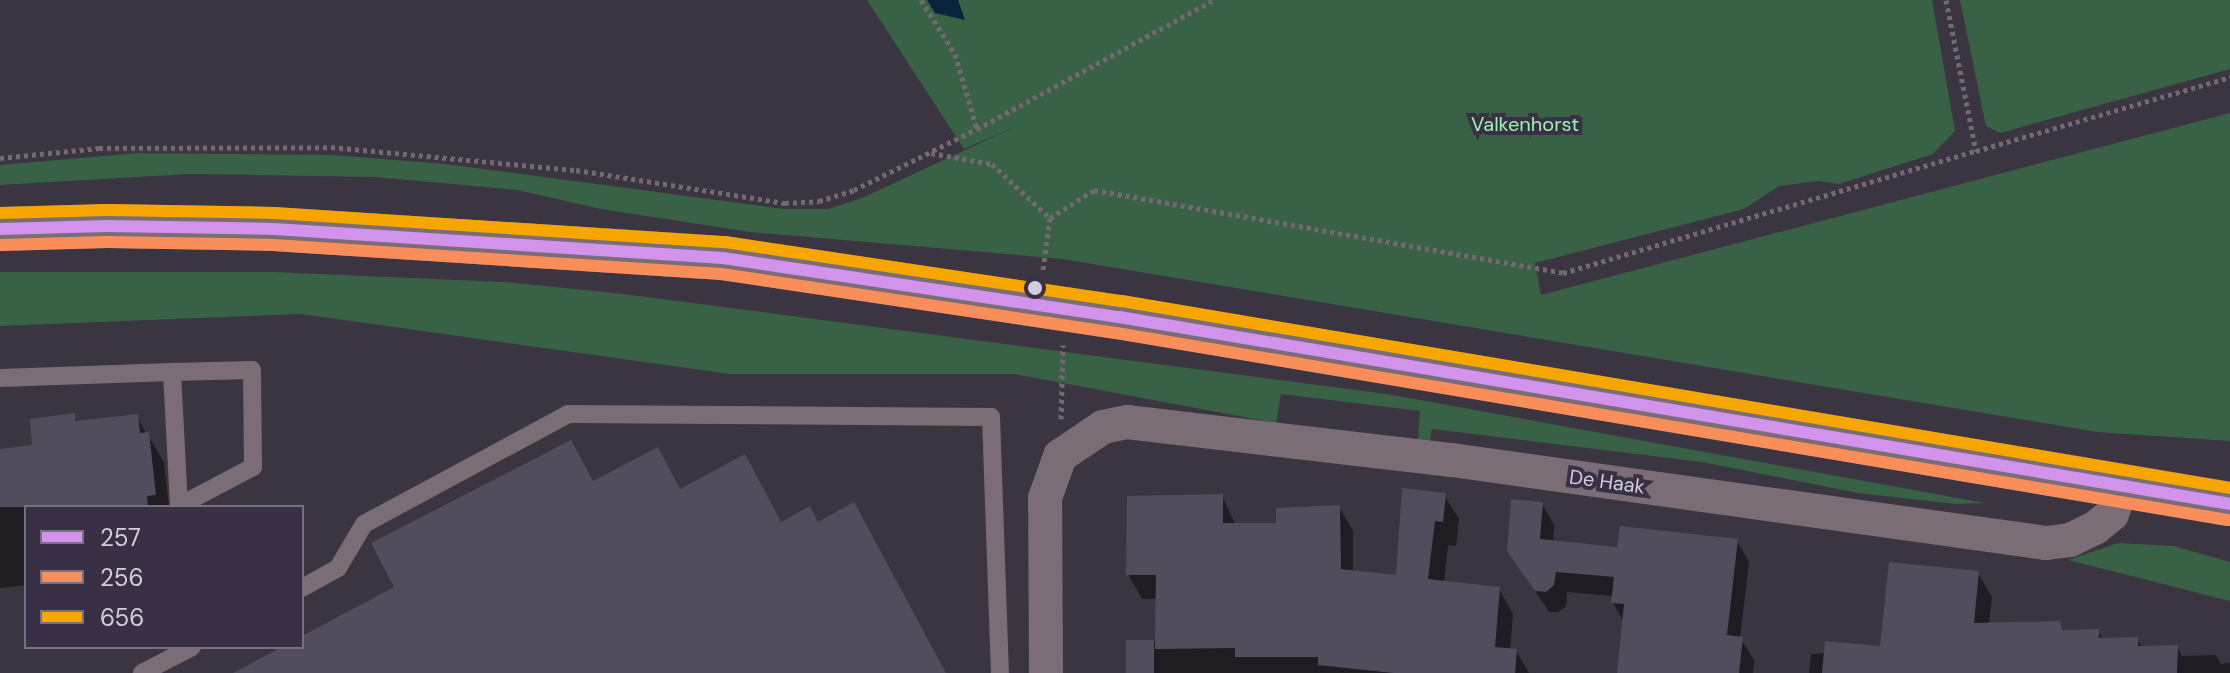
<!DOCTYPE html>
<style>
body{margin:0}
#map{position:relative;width:2230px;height:673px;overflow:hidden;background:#3a3541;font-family:"DM Sans",sans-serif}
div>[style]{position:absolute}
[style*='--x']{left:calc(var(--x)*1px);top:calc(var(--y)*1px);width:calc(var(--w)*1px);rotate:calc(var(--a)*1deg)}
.green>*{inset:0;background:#396145}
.water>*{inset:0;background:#09243a}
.shadow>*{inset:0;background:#0007}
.building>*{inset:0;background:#534c5c}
.path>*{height:5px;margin-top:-2.5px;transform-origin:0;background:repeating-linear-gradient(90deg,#746971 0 4px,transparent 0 8px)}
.service>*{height:18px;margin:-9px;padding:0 9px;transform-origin:9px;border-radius:9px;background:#7b6d76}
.minor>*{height:34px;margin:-17px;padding:0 17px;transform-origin:17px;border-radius:17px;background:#7b6d76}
.tertiary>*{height:44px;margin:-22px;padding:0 22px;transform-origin:22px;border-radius:22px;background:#7b6d76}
.bus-1>*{height:12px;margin:-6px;padding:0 6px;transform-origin:6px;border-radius:6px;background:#d193ec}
.bus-2>*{height:12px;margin:-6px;padding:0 6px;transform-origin:6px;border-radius:6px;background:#fa8e5a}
.bus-3>*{height:12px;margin:-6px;padding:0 6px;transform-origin:6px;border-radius:6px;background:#f7a600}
.dots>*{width:22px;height:22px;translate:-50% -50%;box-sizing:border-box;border:4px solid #393046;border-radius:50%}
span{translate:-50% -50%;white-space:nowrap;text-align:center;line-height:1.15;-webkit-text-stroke:8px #393046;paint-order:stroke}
.park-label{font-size:20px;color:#9bf3b1}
.street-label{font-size:20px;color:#d3cedc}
.legend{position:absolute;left:24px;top:505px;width:280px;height:144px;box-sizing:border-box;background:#393046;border:2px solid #776f82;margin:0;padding:10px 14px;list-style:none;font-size:24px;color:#d3cedc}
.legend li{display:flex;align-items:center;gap:16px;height:40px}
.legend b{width:40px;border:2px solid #776f82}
</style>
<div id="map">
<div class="green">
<i style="clip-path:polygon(867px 0,1932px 0,1955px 131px,1933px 154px,1839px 184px,1819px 181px,1779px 186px,1744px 209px,1535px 263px,1541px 295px,2230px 113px,2230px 441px,2097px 432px,1063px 259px,750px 232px,601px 209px,517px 190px,375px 177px,189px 174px,0 185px,0 165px,138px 153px,332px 155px,446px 164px,784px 209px,828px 209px,862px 198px,1019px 125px,964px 149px)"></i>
<i style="clip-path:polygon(1960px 0,2230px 0,2230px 69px,2000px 133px,1986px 126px)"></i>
<i style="clip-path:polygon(0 272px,274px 272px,505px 282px,624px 294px,1387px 394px,1985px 503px,1956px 504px,1858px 493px,1702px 462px,1432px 429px,1430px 441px,1418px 440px,1420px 411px,1281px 394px,1276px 423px,1015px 374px,730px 374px,301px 314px,0 326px)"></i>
<i style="clip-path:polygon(2118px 543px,2174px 546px,2230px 562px,2230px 601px,2068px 560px)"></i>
</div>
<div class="water">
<i style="clip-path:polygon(927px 0,958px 0,965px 20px,935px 13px)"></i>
</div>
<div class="shadow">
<i style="clip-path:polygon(74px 415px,79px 423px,136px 416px,164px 462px,169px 507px,26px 507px,26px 585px,0 588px,0 451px,35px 447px)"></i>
<i style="clip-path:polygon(1444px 495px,1459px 519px,1456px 546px,1448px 545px,1444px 583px,1499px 589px,1513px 614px,1510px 651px,1516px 651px,1529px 673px,1128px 673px,1128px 642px,1157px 642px,1158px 599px,1142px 599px,1128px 574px,1222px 496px,1236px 525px,1278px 525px,1339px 507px,1353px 531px,1353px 573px,1398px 578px)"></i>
<i style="clip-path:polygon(1542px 504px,1554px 525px,1553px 543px,1619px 549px,1737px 541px,1749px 562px,1740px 638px,1754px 660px,1753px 673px,1619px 673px,1624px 623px,1613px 603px,1614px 596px,1567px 592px,1566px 606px,1558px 612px,1549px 612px,1509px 551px)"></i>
<i style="clip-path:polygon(1978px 573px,1992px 597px,1989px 625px,2059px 623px,2064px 632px,2098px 631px,2103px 640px,2137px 639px,2142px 648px,2177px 647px,2182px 656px,2216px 655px,2221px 664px,2230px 663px,2230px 673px,1809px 673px,1811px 654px,1882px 649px)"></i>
</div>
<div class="building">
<i style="clip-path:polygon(75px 413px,76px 421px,138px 414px,140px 433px,149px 432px,156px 495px,147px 496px,148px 507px,0 507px,0 449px,32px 445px,30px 419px)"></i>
<i style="clip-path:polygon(571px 440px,593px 481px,658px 447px,680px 489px,745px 454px,781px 522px,810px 506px,818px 522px,854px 502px,946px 673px,233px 673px,282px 647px,302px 647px,302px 636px,394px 587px,371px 543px)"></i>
<i style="clip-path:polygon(1402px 488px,1446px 493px,1443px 522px,1435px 521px,1428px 579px,1500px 587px,1495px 647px,1517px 649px,1515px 673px,1393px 673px,1318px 665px,1318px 657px,1235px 657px,1235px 648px,1155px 649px,1156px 575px,1126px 575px,1127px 496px,1223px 494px,1223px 523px,1276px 523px,1276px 508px,1340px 505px,1341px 569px,1396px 575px)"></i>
<i style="clip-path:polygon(1511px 499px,1543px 502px,1540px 539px,1617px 547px,1620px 526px,1738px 539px,1727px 635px,1743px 637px,1739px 673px,1617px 673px,1624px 604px,1611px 603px,1614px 577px,1556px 572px,1554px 585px,1546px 592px,1535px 591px,1507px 551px)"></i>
<i style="clip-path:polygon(1889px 562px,1979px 571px,1974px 623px,2060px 621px,2062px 630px,2099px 629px,2099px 638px,2138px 637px,2138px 646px,2178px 645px,2177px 673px,1822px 673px,1825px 641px,1880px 646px)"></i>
<i style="clip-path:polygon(1126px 640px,1154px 640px,1154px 673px,1126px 673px)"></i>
</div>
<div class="path">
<i style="--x:921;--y:0;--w:64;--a:57.8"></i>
<i style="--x:955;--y:54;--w:78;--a:73.7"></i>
<i style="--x:1946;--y:0;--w:154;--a:78.8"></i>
<i style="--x:1976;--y:151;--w:265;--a:-16.2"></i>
<i style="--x:931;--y:153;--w:62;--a:10.2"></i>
<i style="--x:992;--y:164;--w:79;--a:43"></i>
<i style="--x:1050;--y:218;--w:52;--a:97.7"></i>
<i style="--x:0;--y:158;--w:100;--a:-5.8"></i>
<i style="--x:99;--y:148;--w:232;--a:-0.2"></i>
<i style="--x:331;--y:147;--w:246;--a:5.4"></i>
<i style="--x:576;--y:170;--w:212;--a:9"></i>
<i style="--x:785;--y:203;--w:34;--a:-3"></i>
<i style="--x:819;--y:201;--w:37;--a:-17"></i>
<i style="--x:854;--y:190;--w:137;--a:-26.4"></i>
<i style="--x:977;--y:129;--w:270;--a:-28.6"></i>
<i style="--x:1050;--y:218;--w:52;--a:-32.5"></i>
<i style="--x:1094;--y:190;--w:476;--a:10"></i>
<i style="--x:1563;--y:273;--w:431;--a:-16.5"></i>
<i style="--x:1061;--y:419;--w:74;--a:-88.5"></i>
</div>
<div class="service">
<i style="--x:0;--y:378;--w:172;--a:-2"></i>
<i style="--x:172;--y:372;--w:80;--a:-1.4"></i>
<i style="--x:252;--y:370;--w:97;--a:89.4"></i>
<i style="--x:253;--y:467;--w:84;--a:152.2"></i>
<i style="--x:179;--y:506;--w:134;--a:-93"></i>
<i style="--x:302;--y:588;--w:41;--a:-29.1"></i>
<i style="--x:338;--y:568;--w:51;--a:-59.4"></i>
<i style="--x:364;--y:524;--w:232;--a:-28.3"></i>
<i style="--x:568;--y:414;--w:423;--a:0.4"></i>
<i style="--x:991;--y:417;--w:256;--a:88"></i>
<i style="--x:142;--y:673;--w:56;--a:-27.5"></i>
</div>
<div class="minor">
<i style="--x:1046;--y:673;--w:175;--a:-90.3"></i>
<i style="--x:1045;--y:498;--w:45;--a:-70.3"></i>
<i style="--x:1060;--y:456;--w:52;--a:-34"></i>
<i style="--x:1103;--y:427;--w:25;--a:-12"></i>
<i style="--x:1127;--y:422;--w:327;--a:6.7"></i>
<i style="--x:1452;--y:460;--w:600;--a:7.95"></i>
<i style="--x:2046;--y:543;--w:24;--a:-7"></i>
<i style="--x:2070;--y:540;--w:28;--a:-26"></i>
<i style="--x:2095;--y:528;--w:22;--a:-39"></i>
<i style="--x:2112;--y:514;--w:30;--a:-70"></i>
</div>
<div class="tertiary">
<i style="--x:0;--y:229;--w:107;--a:-1.6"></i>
<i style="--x:107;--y:226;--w:167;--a:1"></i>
<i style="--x:274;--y:229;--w:450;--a:3.7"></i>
<i style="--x:723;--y:258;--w:400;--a:8.5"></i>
<i style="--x:1119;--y:317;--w:1127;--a:9.55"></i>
</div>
<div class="bus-1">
<i style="--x:0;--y:229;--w:107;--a:-1.6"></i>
<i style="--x:107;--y:226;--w:167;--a:1"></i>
<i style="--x:274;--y:229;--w:450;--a:3.7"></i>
<i style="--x:723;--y:258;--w:400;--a:8.5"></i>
<i style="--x:1119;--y:317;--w:1127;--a:9.55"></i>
</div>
<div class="bus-2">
<i style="--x:0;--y:245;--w:107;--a:-1.6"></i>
<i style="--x:107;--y:242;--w:166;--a:1"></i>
<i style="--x:273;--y:245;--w:449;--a:3.7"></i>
<i style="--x:721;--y:274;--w:399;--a:8.5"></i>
<i style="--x:1116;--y:333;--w:1127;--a:9.55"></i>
</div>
<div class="bus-3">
<i style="--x:0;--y:213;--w:107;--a:-1.6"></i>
<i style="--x:107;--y:210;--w:167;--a:1"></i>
<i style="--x:274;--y:213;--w:452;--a:3.7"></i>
<i style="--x:725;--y:242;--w:401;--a:8.5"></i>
<i style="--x:1122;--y:301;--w:1124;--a:9.58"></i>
</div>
<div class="dots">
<i style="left:1035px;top:288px;background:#d3cedc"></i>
</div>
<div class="park-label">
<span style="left:1525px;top:124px">Valkenhorst</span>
</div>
<div class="street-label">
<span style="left:1607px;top:482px;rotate:8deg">De Haak</span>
</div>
<ul class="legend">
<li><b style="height:10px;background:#d193ec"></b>257</li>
<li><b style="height:10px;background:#fa8e5a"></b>256</li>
<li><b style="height:10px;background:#f7a600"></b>656</li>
</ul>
</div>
